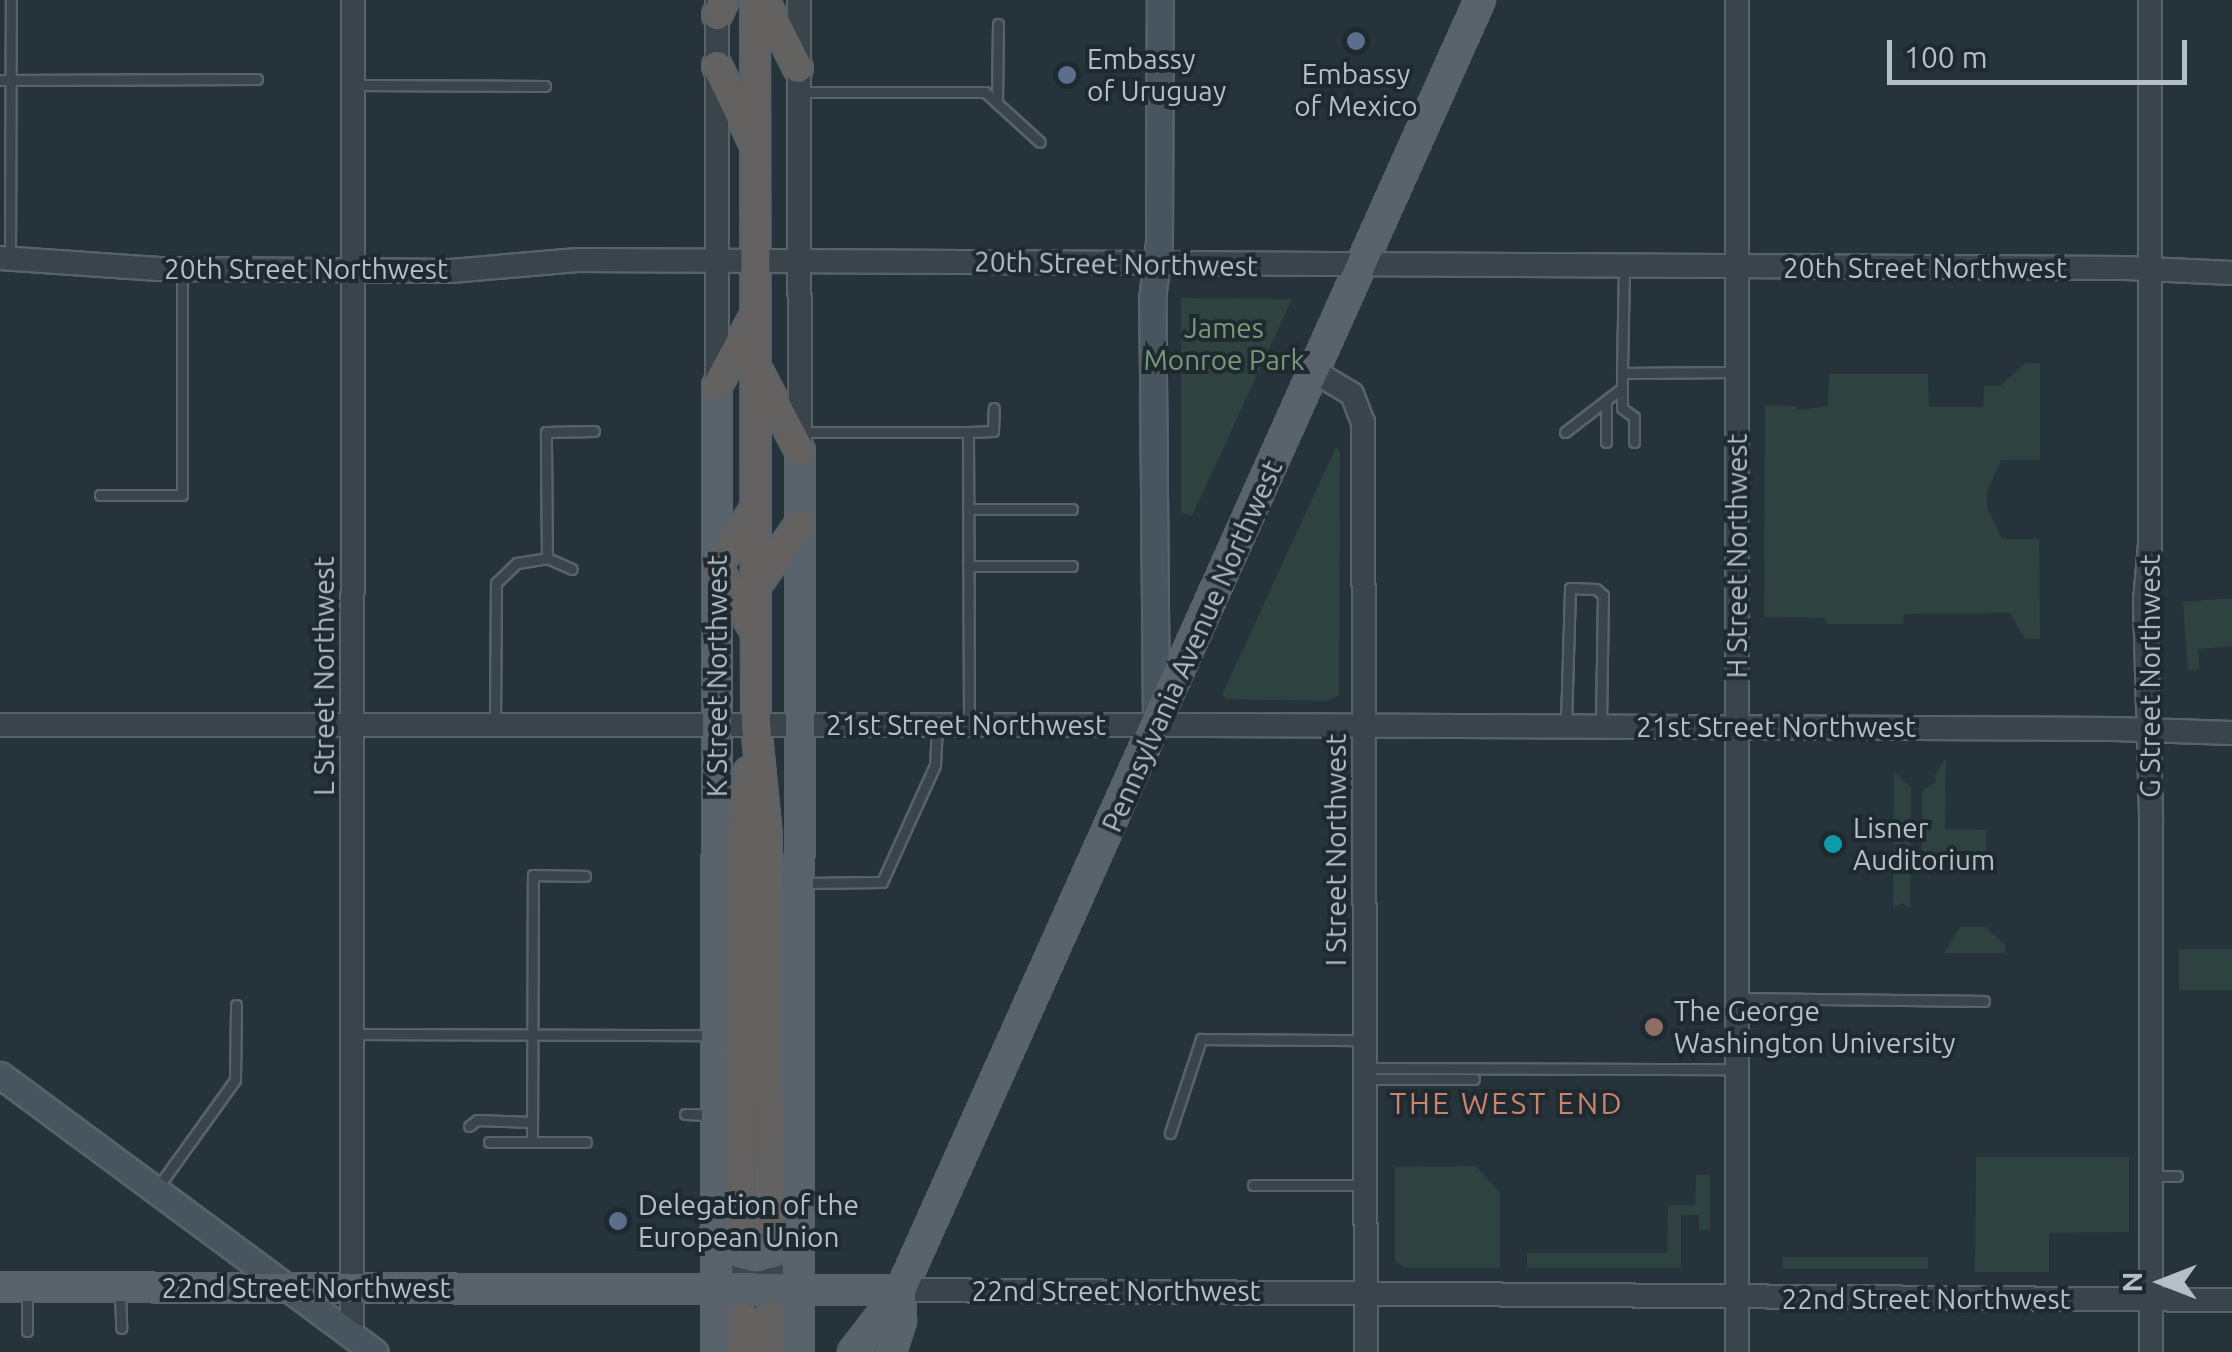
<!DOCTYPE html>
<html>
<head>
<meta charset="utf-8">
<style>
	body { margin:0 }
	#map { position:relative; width:2232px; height:1352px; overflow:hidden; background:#26333b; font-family:Ubuntu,sans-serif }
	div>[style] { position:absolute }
	.green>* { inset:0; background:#2e433f; transform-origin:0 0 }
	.trunk-tunnel>* { height:28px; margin-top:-14px; transform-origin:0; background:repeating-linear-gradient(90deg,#3b4850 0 28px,transparent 0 42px) }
	.roads { filter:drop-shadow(2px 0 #586269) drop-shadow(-2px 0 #586269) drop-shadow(0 2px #586269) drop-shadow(0 -2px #586269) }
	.service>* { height:9px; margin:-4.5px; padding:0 4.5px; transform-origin:4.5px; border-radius:4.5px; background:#39444b }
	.tertiary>* { height:22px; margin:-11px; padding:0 11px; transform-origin:11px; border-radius:11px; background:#39444b }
	.secondary>* { height:25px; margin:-12.5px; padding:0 12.5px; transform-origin:12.5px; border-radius:12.5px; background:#48545e }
	.primary>* { height:28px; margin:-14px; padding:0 14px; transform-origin:14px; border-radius:14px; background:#58636b }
	.trunk>* { height:28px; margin:-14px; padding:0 14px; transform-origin:14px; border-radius:14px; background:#646261 }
	.dots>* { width:28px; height:28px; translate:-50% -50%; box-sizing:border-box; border:5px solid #1f2930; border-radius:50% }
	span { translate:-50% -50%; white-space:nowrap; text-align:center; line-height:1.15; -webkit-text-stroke:8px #1f2930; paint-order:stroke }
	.poi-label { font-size:28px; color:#b5bfc6 }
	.left { translate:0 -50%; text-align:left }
	.street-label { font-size:28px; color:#b5bfc6 }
	.park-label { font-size:28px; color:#769a78 }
	.neighbourhood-label { font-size:30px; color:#ca846d; letter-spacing:2.5px }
	.north { position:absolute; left:2112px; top:1232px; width:100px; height:100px; -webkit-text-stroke:8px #1f2930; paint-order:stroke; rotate:270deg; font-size:28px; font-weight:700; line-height:40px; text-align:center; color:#b5bfc6 }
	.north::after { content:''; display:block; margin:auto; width:35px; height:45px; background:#b5bfc6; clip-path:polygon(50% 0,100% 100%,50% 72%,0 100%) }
	.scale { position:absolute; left:1887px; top:40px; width:300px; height:45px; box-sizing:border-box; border:5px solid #b5bfc6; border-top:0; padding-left:12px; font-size:30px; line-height:35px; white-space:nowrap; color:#b5bfc6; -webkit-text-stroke:8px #1f2930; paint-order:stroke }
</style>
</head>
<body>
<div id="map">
	<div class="green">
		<i style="clip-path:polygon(1181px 298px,1292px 299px,1192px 516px,1181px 513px)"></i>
		<i style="clip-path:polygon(2025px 363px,2040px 363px,2040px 460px,2001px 460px,1987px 491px,1987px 507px,2002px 539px,2039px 539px,2040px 639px,2025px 639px,2010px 613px,1904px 614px,1903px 624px,1826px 624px,1826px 618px,1764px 617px,1765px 405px,1796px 406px,1797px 410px,1828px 406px,1829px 374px,1928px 374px,1929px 407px,1983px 407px,1984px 386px,2000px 386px)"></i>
		<i style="clip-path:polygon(1336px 447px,1340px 450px,1339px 695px,1328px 701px,1227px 699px,1222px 695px)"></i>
		<i style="clip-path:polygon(2232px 598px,2232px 646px,2198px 649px,2199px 669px,2188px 670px,2183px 602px)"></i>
		<i style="clip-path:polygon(1946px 758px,1945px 829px,1986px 830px,1986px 853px,1922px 853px,1922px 791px,1936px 781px,1935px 775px)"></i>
		<i style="clip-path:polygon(1894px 772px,1911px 788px,1910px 908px,1902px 903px,1893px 908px)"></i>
		<i style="clip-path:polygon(1960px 927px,1985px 927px,2005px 945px,2005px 953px,1944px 953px)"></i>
		<i style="left:2179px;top:949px;width:53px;height:41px"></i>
		<i style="clip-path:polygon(1976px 1157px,2129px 1157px,2129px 1232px,2049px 1233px,2049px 1272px,1975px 1272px)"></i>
		<i style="clip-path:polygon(1476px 1166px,1500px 1193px,1500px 1268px,1405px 1268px,1395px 1261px,1395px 1167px)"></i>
		<i style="clip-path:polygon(1696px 1175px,1710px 1175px,1710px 1230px,1699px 1230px,1699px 1215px,1681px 1215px,1681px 1268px,1527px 1268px,1527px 1253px,1667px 1253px,1668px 1205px,1695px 1205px)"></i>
		<i style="left:1783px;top:1257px;width:145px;height:12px"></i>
	</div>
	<div class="trunk-tunnel">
		<i style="left:740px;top:1219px;width:94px;rotate:89.4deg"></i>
		<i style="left:769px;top:1220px;width:90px;rotate:89.4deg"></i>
	</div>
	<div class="roads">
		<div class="service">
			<i style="left:0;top:80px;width:257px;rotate:-0.2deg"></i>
			<i style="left:355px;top:85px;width:190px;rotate:0.3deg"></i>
			<i style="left:801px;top:92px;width:184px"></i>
			<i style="left:985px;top:92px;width:74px;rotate:42.3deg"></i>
			<i style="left:997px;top:103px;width:79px;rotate:-89.3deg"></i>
			<i style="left:10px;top:257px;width:257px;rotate:-89.8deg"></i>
			<i style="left:1624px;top:267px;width:106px;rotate:91.1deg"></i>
			<i style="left:1622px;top:373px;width:112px;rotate:-0.5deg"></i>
			<i style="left:1622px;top:373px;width:35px;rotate:90deg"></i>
			<i style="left:1622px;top:408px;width:15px;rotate:37deg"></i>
			<i style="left:1634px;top:417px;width:25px;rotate:90deg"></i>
			<i style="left:803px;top:432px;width:165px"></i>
			<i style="left:968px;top:432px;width:290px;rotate:89.8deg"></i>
			<i style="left:968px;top:432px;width:25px;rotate:-2deg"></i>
			<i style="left:993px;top:431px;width:23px;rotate:-88deg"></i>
			<i style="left:1565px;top:432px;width:72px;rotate:-37.7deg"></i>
			<i style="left:1606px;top:442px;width:41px;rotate:-90deg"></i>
			<i style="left:100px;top:495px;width:82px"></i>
			<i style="left:182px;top:495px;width:223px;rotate:-90deg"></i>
			<i style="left:968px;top:509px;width:104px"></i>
			<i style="left:547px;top:558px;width:126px;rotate:-90.5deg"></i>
			<i style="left:546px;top:432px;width:48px;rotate:-1.2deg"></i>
			<i style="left:968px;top:566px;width:104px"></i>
			<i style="left:495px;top:723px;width:140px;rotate:-89.6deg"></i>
			<i style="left:496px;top:583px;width:29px;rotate:-44deg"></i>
			<i style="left:517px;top:563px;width:30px;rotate:-9deg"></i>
			<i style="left:547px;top:558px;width:27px;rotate:24deg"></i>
			<i style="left:1566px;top:724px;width:136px;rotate:-88.3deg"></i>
			<i style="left:1570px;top:588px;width:26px;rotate:2deg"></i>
			<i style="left:1596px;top:589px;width:9px;rotate:41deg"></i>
			<i style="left:1603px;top:595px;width:128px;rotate:90.9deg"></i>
			<i style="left:805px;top:883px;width:77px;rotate:-0.7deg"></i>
			<i style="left:882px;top:882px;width:128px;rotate:-65.6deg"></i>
			<i style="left:935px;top:765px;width:39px;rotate:-87deg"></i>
			<i style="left:1737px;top:998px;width:247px;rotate:0.7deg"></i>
			<i style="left:354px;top:1034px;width:359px;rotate:0.2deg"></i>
			<i style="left:1366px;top:1068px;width:369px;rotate:0.2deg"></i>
			<i style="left:1368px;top:1079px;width:106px"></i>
			<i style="left:685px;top:1114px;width:28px;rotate:2deg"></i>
			<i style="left:469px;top:1126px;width:10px;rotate:-37deg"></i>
			<i style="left:477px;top:1120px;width:55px;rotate:2.1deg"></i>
			<i style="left:1170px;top:1133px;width:99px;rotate:-71.7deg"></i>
			<i style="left:1201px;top:1039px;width:162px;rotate:0.4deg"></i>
			<i style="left:489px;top:1142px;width:97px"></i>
			<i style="left:532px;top:1142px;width:267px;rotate:-89.8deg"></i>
			<i style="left:533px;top:875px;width:52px;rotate:1.1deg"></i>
			<i style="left:2155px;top:1176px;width:22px"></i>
			<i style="left:1253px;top:1185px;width:110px"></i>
			<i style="left:158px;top:1187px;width:132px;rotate:-54.3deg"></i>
			<i style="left:235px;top:1080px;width:75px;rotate:-89.2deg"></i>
			<i style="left:27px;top:1289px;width:42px;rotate:90deg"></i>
			<i style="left:120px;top:1291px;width:37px;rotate:88deg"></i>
		</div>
		<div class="tertiary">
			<i style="left:717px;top:0;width:386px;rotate:90deg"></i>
			<i style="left:799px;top:0;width:451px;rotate:89.9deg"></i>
			<i style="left:1737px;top:0;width:1352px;rotate:90deg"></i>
			<i style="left:2150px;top:0;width:544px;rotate:90deg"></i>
			<i style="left:2150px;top:544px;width:57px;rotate:95deg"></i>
			<i style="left:2145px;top:601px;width:220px;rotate:88.4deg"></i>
			<i style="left:2151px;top:821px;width:531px;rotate:90deg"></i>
			<i style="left:0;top:258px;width:159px;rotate:4deg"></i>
			<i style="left:159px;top:269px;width:171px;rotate:0.3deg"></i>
			<i style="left:330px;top:270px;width:121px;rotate:0.5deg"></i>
			<i style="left:451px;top:271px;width:127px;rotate:-5deg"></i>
			<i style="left:578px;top:260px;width:1548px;rotate:0.3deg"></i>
			<i style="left:2126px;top:268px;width:106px;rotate:2.7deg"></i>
			<i style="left:1315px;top:372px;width:43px;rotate:30.7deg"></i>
			<i style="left:1352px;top:394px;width:30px;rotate:69deg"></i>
			<i style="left:1363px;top:422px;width:930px;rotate:89.82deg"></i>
			<i style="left:0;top:725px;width:1206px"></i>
			<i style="left:1206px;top:725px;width:908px;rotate:0.25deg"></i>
			<i style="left:2114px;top:729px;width:118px;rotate:1.9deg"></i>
			<i style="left:901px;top:1290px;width:1331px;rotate:0.43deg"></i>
			<i style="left:352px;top:1335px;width:1335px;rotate:-89.96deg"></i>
		</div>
		<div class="secondary">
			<i style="left:1156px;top:720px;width:421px;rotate:-90.5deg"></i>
			<i style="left:1152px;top:299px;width:57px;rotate:-83deg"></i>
			<i style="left:1159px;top:242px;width:242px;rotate:-89.8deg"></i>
			<i style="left:0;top:1075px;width:466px;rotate:36.5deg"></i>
		</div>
		<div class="primary">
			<i style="left:715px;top:1232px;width:28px;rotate:39deg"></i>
			<i style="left:737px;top:1250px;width:20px;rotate:15deg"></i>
			<i style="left:756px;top:1255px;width:23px;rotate:-15deg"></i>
			<i style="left:778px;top:1249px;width:31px;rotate:-50deg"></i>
			<i style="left:0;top:1287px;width:901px;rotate:0.19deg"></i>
			<i style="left:716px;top:1352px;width:966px;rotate:-89.94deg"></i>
			<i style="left:799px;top:1352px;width:901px;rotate:-89.94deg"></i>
			<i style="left:853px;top:1352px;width:78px;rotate:-52.3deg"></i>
			<i style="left:901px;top:1290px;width:1414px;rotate:-65.83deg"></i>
			<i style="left:891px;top:1352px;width:33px;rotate:-72deg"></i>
			<i style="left:901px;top:1321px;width:31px;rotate:-90deg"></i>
		</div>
		<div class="trunk">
			<i style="left:755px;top:0;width:725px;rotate:89.92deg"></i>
			<i style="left:756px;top:725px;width:112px;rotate:84.3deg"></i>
			<i style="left:767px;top:836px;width:384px;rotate:89.7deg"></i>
			<i style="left:764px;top:0;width:76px;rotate:63.4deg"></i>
			<i style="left:717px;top:15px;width:17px;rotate:-65deg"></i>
			<i style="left:717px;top:66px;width:83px;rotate:64.4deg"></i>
			<i style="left:759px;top:373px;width:88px;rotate:62.3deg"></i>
			<i style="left:717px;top:386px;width:76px;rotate:-61.8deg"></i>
			<i style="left:755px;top:587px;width:77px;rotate:-54.5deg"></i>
			<i style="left:754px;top:629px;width:72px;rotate:-120.8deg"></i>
			<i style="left:717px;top:567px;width:69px;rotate:-56.8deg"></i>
			<i style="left:740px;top:1219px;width:383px;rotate:-89.9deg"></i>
			<i style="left:741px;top:836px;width:65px;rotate:-83deg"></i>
			<i style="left:770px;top:1316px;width:36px;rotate:90deg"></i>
			<i style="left:741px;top:1317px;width:35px;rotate:90deg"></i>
		</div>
	</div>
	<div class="dots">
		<i style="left:1356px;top:41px;background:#5c6f8a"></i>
		<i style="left:1067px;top:75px;background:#5c6f8a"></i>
		<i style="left:1833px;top:844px;background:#0f9aa8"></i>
		<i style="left:1654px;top:1027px;background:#8d6e63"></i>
		<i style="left:618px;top:1221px;background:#5c6f8a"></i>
	</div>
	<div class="poi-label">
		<span class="left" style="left:1087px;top:75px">Embassy<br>of Uruguay</span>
		<span style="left:1356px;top:90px">Embassy<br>of Mexico</span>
		<span class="left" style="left:1853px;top:844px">Lisner<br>Auditorium</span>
		<span class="left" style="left:1674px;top:1027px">The George<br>Washington University</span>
		<span class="left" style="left:638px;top:1221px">Delegation of the<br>European Union</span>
	</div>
	<div class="street-label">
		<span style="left:1116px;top:264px;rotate:1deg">20th Street Northwest</span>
		<span style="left:1925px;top:268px">20th Street Northwest</span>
		<span style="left:306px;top:269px">20th Street Northwest</span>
		<span style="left:1737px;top:556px;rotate:-90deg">H Street Northwest</span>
		<span style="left:1192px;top:646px;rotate:-66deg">Pennsylvania Avenue Northwest</span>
		<span style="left:324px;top:676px;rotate:-90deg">L Street Northwest</span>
		<span style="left:717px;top:676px;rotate:-90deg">K Street Northwest</span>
		<span style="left:2150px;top:676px;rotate:-90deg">G Street Northwest</span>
		<span style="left:966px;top:725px">21st Street Northwest</span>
		<span style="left:1776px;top:727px">21st Street Northwest</span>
		<span style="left:1336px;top:850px;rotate:-90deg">I Street Northwest</span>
		<span style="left:306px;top:1288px">22nd Street Northwest</span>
		<span style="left:1116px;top:1291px">22nd Street Northwest</span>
		<span style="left:1926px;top:1299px">22nd Street Northwest</span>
	</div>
	<div class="park-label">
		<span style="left:1224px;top:344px">James<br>Monroe Park</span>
	</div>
	<div class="neighbourhood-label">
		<span style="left:1507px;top:1103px">THE WEST END</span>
	</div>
	<div class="north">N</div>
	<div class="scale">100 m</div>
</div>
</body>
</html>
